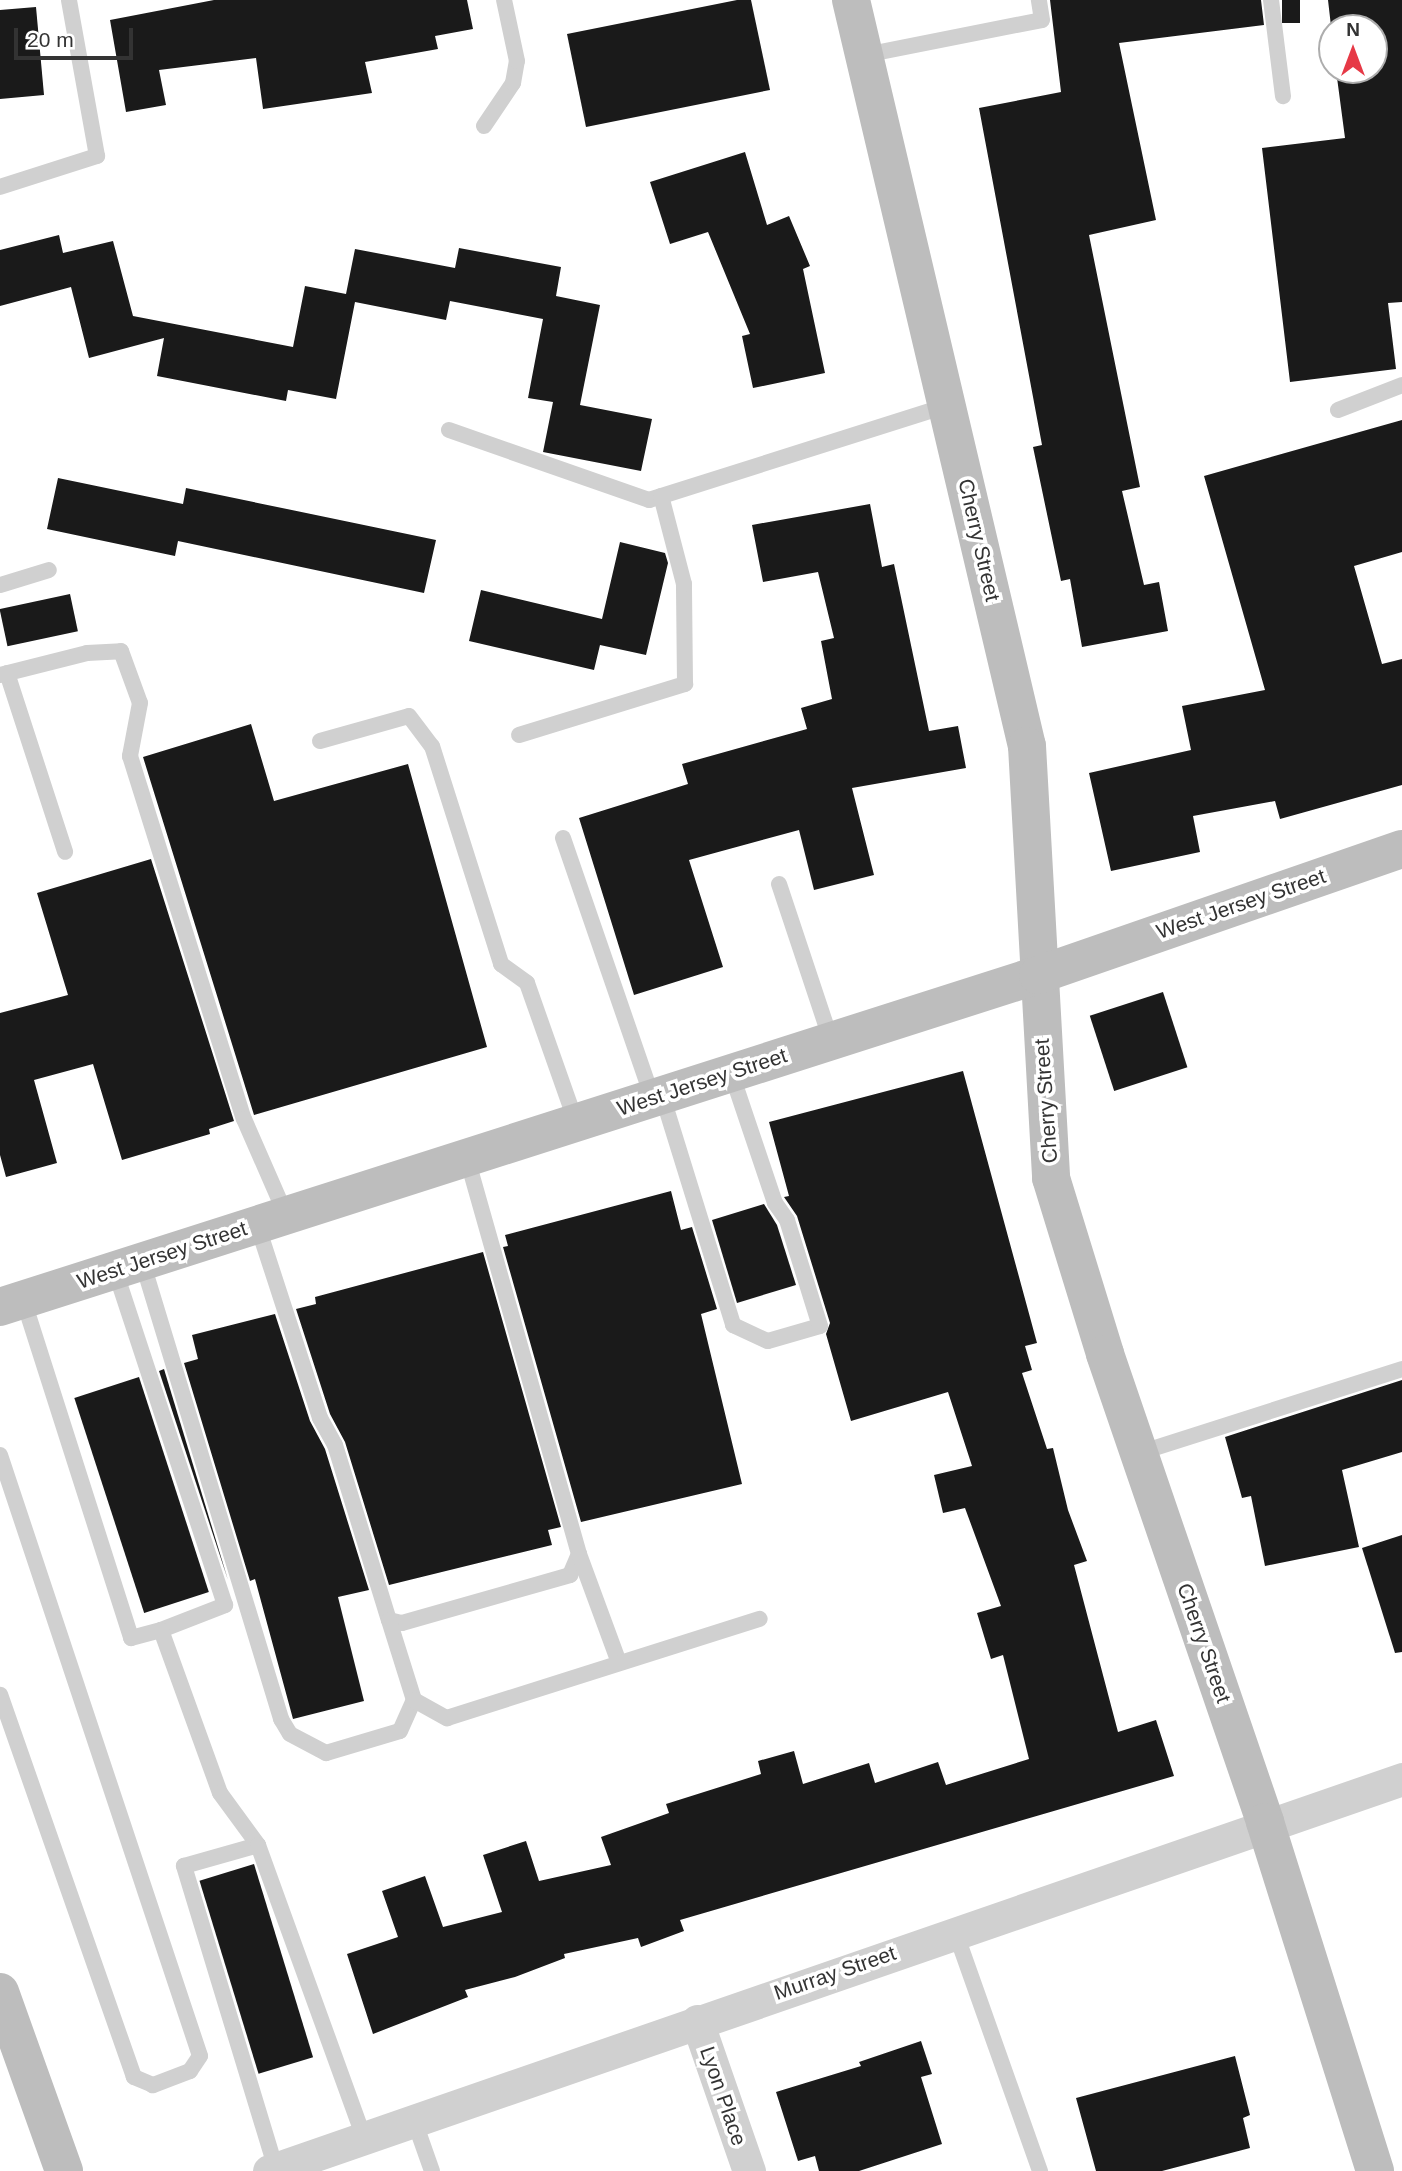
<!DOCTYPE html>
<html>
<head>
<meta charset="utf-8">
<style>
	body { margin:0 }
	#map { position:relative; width:1402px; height:2171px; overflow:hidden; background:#fff; font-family:Arial,sans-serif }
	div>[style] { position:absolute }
	.building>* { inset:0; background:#1a1a1a; transform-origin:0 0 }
	.lane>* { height:16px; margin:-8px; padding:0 8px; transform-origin:8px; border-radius:8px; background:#d0d0d0 }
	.street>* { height:33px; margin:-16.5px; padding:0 16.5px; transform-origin:16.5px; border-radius:16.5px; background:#d0d0d0 }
	.secondary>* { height:38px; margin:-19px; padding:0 19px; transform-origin:19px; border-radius:19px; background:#bdbdbd }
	span { translate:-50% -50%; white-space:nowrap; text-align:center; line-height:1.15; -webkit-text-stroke:7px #fff; paint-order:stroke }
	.street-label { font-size:21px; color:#333 }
	.north { position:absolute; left:1318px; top:14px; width:70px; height:70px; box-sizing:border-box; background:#fff; border:2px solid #adadad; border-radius:50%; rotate:0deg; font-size:19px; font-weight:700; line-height:28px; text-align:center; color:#333 }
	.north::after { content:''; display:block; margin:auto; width:24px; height:32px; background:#e63946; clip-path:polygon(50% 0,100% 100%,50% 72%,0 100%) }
	.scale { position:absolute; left:14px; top:28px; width:119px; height:32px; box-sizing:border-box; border:4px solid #333; border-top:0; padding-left:9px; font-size:21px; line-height:24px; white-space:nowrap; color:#333; -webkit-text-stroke:5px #fff; paint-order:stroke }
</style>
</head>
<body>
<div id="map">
	<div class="building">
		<i style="clip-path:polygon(214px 0,467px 0,473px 29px,435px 36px,438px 49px,365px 62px,372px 93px,263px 109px,256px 58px,159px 70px,166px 105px,126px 112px,110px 20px)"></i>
		<i style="clip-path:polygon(737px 0,751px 0,770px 90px,586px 127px,567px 34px)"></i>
		<i style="clip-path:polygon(1050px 0,1261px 0,1264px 25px,1119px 43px,1156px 220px,1089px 235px,1140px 487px,1122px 491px,1144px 585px,1159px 582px,1168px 631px,1082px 647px,1070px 579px,1061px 581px,1033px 447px,1042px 445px,979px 108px,1061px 92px)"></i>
		<i style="left:1282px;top:0;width:18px;height:23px"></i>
		<i style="clip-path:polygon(1328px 0,1402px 0,1402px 302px,1388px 303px,1396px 369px,1290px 382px,1262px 148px,1345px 138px,1336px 70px,1374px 70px,1374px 28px,1332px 28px,1332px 35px)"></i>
		<i style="clip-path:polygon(36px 7px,44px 95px,0 99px,0 10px)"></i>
		<i style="clip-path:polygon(745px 152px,767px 225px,789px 216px,810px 266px,803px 269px,825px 373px,753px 388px,742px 336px,750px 334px,708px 232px,670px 244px,650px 182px)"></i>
		<i style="clip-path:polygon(59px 235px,63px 253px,113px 241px,133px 316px,293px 347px,305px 286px,346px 294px,355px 249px,455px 268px,459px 248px,561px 267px,556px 296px,600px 305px,580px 405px,652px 419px,641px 471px,543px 452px,553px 402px,528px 398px,543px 319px,450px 301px,446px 320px,355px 302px,336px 399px,288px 390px,286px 401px,157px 376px,164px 338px,89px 358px,71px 287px,0 306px,0 250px)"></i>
		<i style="clip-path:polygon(1402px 420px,1402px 552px,1354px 566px,1382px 664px,1402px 659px,1402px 785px,1280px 819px,1275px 801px,1193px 816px,1200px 852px,1111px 871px,1089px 773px,1191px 750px,1182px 706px,1265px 690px,1204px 476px)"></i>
		<i style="clip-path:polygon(58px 478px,183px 504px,186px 488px,436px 540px,424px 593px,178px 541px,175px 556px,47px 529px)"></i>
		<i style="clip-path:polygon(870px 504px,882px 567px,894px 564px,929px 731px,958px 726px,966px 768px,852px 788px,874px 875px,814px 890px,799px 830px,689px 860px,723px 967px,634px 995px,579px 818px,688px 784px,682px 764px,807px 729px,801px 708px,832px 699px,821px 641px,834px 638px,818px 572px,763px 582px,752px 525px)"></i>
		<i style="clip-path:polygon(620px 542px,665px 553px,668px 563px,646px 655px,600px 645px,594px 670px,469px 641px,481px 590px,602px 619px)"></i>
		<i style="left:70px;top:594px;width:38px;height:72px;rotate:78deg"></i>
		<i style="clip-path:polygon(251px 724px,274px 801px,408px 764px,487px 1047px,254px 1115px,143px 757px)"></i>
		<i style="clip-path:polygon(151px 859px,234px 1121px,209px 1129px,210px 1134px,122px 1160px,93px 1064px,34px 1080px,57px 1163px,6px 1177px,0 1155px,0 1013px,68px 995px,37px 893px)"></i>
		<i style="left:1163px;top:992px;width:79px;height:77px;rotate:72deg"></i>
		<i style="clip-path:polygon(963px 1071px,1037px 1343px,1025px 1346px,1032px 1370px,1022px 1373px,1047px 1449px,1053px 1448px,1068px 1510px,1087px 1561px,1074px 1565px,1118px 1732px,1156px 1720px,1174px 1776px,680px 1920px,684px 1931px,641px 1947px,638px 1938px,564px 1954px,565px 1958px,515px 1977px,465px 1990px,468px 1997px,373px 2034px,347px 1954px,398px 1937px,382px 1891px,425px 1876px,443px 1927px,502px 1912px,483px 1855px,526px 1841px,539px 1881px,611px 1865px,601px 1837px,669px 1813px,666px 1804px,761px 1774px,758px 1761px,794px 1751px,803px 1784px,869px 1763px,875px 1783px,938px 1762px,946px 1785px,1029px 1759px,1003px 1655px,991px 1659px,977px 1613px,1001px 1606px,965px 1508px,943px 1513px,934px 1475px,972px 1466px,948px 1392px,851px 1421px,826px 1334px,830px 1323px,797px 1216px,784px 1197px,789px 1196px,769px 1122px)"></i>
		<i style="clip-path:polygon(671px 1191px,681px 1230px,692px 1227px,717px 1309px,701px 1314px,742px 1484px,581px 1522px,503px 1247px,508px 1246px,505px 1235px)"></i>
		<i style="clip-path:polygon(764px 1204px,777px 1225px,796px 1285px,737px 1303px,712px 1220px)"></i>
		<i style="clip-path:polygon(483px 1252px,561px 1527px,548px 1530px,552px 1545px,389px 1585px,345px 1442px,330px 1414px,296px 1309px,316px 1304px,315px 1297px)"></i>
		<i style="clip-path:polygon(275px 1314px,310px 1421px,325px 1449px,369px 1590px,338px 1597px,364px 1701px,293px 1719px,255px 1579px,250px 1581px,184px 1363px,198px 1359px,192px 1335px)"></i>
		<i style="clip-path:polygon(164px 1369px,228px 1580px,159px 1371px)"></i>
		<i style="left:139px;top:1377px;width:226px;height:68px;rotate:72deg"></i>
		<i style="clip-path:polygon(1402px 1380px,1402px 1452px,1342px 1470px,1359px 1547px,1265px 1566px,1251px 1496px,1242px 1498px,1225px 1437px)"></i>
		<i style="clip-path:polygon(1402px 1535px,1402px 1652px,1395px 1653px,1362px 1548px)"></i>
		<i style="left:254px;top:1864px;width:202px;height:57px;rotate:73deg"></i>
		<i style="clip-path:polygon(921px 2041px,932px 2074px,921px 2077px,942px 2144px,859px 2171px,819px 2171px,815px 2156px,798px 2161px,776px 2092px,861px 2066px,859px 2062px)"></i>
		<i style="clip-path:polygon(1235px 2056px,1250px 2115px,1243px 2118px,1250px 2148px,1162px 2171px,1096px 2171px,1076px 2098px)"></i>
	</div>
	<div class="lane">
		<i style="left:1271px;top:0;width:97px;rotate:82.9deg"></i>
		<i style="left:865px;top:55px;width:180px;rotate:-11.2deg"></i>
		<i style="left:1042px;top:20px;width:20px;rotate:-99deg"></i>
		<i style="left:484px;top:126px;width:52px;rotate:-56deg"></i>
		<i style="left:513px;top:83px;width:22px;rotate:-80deg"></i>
		<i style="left:517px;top:61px;width:62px;rotate:-102deg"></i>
		<i style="left:0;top:187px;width:102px;rotate:-17.7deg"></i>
		<i style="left:97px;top:156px;width:158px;rotate:-100.2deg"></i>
		<i style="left:1338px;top:410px;width:69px;rotate:-21.3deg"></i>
		<i style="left:449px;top:430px;width:212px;rotate:19.3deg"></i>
		<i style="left:649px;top:500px;width:314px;rotate:-17.6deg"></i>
		<i style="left:0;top:585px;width:51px;rotate:-17deg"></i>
		<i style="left:7px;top:673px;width:188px;rotate:72deg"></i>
		<i style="left:0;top:675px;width:90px;rotate:-14.2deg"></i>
		<i style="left:87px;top:653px;width:34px;rotate:-3deg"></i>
		<i style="left:121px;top:651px;width:55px;rotate:69.9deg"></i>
		<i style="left:140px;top:703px;width:54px;rotate:100.7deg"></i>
		<i style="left:130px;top:756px;width:380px;rotate:72.6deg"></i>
		<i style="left:244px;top:1119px;width:105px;rotate:66.4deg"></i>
		<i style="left:519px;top:735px;width:174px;rotate:-17.1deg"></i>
		<i style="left:685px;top:684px;width:100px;rotate:-90.6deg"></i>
		<i style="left:684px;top:584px;width:91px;rotate:-104.6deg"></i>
		<i style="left:320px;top:741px;width:92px;rotate:-15.7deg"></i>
		<i style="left:409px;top:716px;width:38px;rotate:53deg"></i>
		<i style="left:432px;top:746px;width:229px;rotate:72.4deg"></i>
		<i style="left:501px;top:964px;width:32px;rotate:36deg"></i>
		<i style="left:527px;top:983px;width:147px;rotate:70.6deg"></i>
		<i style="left:563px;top:838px;width:274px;rotate:71deg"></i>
		<i style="left:779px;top:884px;width:164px;rotate:71.6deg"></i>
		<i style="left:662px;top:1095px;width:241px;rotate:72.8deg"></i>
		<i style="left:733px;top:1325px;width:38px;rotate:25deg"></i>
		<i style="left:768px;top:1341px;width:54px;rotate:-16.1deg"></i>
		<i style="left:820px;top:1326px;width:111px;rotate:-107.3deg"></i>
		<i style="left:787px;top:1220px;width:21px;rotate:-125deg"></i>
		<i style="left:775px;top:1203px;width:138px;rotate:-108.6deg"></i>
		<i style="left:257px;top:1224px;width:204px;rotate:72deg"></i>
		<i style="left:320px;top:1418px;width:31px;rotate:61deg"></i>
		<i style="left:335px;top:1445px;width:183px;rotate:72.9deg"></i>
		<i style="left:389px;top:1620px;width:13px;rotate:13deg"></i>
		<i style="left:402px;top:1623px;width:175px;rotate:-15.9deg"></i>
		<i style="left:570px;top:1575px;width:23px;rotate:-67deg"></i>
		<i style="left:579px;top:1554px;width:412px;rotate:-105.8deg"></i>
		<i style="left:142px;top:1261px;width:479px;rotate:73.1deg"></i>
		<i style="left:281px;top:1719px;width:17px;rotate:59deg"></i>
		<i style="left:290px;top:1734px;width:41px;rotate:27.8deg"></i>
		<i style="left:326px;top:1753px;width:77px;rotate:-16.6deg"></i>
		<i style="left:400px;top:1731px;width:34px;rotate:-66deg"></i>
		<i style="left:414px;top:1700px;width:84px;rotate:-107.4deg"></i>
		<i style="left:23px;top:1299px;width:356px;rotate:72.3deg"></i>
		<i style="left:131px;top:1638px;width:31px;rotate:-15deg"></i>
		<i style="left:161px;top:1630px;width:69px;rotate:-21.3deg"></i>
		<i style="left:225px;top:1605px;width:353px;rotate:-108.2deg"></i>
		<i style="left:1139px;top:1453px;width:276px;rotate:-17.7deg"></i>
		<i style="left:0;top:1455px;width:633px;rotate:71.59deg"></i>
		<i style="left:200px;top:2056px;width:18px;rotate:124deg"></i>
		<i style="left:190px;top:2071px;width:40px;rotate:159deg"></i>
		<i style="left:153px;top:2085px;width:21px;rotate:-157deg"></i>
		<i style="left:134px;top:2077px;width:405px;rotate:-109.3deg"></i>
		<i style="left:579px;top:1554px;width:116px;rotate:69.8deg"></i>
		<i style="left:161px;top:1630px;width:173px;rotate:70.1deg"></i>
		<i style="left:220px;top:1793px;width:64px;rotate:53.8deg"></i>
		<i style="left:414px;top:1700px;width:38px;rotate:29deg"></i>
		<i style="left:447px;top:1718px;width:328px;rotate:-17.6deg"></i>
		<i style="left:955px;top:1931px;width:255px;rotate:70.5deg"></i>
		<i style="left:414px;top:2120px;width:54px;rotate:70.6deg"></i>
		<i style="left:276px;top:2169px;width:317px;rotate:-106.9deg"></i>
		<i style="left:184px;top:1866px;width:77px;rotate:-15.8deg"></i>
		<i style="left:258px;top:1845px;width:312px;rotate:70.1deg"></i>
	</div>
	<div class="street">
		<i style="left:697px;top:2021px;width:159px;rotate:70.9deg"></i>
		<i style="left:269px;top:2171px;width:1199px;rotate:-19.08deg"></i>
	</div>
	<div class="secondary">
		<i style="left:851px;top:0;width:766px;rotate:76.73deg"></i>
		<i style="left:1027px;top:746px;width:433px;rotate:86.8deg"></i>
		<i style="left:1051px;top:1178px;width:184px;rotate:72.9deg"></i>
		<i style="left:1105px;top:1354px;width:495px;rotate:71.1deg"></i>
		<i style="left:1265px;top:1822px;width:366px;rotate:72.5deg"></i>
		<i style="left:0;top:1307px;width:1090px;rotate:-17.74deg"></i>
		<i style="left:1038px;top:975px;width:385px;rotate:-19.1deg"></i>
		<i style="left:0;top:1992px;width:190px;rotate:70.3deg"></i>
	</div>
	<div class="street-label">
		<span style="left:979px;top:540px;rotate:77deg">Cherry Street</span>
		<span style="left:1241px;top:904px;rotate:-19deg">West Jersey Street</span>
		<span style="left:702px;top:1082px;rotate:-18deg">West Jersey Street</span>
		<span style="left:1046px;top:1101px;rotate:-94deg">Cherry Street</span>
		<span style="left:162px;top:1255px;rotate:-18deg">West Jersey Street</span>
		<span style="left:1204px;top:1643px;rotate:71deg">Cherry Street</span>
		<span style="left:835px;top:1973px;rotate:-19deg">Murray Street</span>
		<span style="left:723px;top:2096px;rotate:71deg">Lyon Place</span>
	</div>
	<div class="north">N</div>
	<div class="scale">20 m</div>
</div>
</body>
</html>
